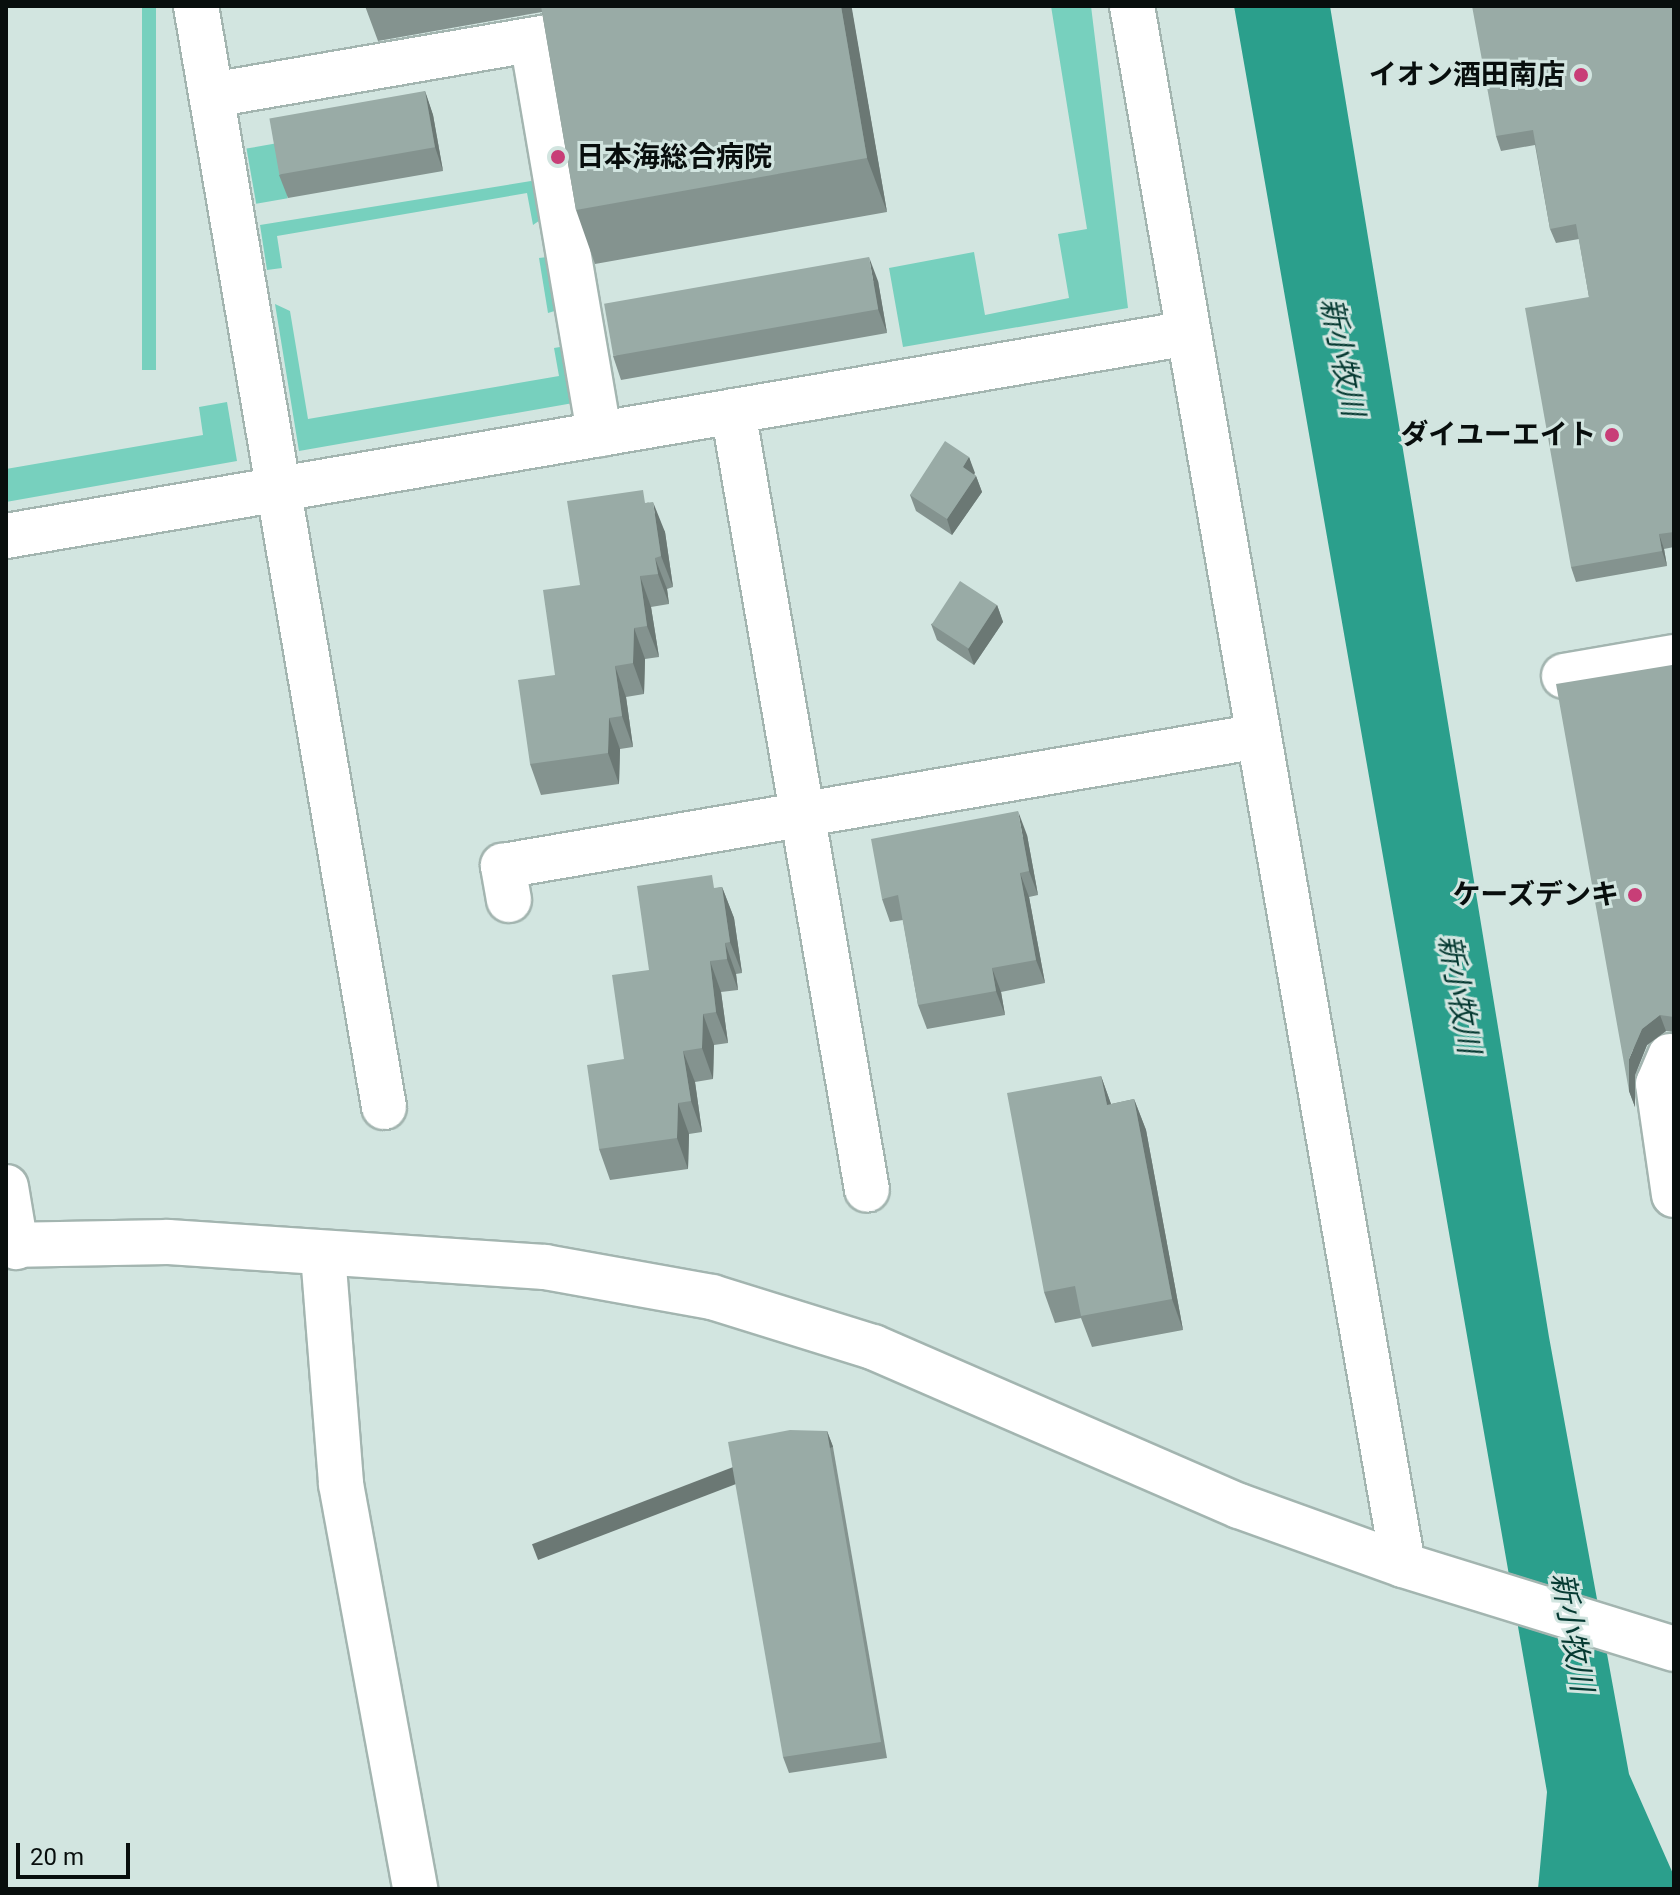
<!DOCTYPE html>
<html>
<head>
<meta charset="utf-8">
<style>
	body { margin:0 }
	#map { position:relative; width:1680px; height:1895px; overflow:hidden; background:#d2e5e0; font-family:Roboto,"Noto Sans JP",sans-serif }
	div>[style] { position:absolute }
	.green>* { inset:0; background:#77d0be; transform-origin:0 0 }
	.water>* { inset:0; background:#2b9f8c }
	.roads { filter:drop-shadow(2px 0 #a3b5b0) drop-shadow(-2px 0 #a3b5b0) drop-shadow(0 2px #a3b5b0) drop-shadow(0 -2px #a3b5b0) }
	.minor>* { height:44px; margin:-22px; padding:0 22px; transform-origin:22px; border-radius:22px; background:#fff }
	.wall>* { inset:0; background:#84938f }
	.shaded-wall>* { inset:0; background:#6b7874; transform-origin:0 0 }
	.building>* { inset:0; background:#99aba6; transform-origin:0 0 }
	.dots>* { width:22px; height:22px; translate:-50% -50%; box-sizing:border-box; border:4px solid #d2e5e0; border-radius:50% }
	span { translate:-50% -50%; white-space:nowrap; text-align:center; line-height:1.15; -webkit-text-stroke:6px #d2e5e0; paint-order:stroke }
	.poi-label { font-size:28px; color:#080e0d; font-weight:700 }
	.right { translate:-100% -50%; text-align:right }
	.left { translate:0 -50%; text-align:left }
	.water-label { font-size:30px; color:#063a32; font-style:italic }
	.frame { position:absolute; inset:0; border:8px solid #080e0d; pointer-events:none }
	.scale { position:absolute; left:16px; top:1843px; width:114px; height:36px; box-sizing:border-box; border:4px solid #080e0d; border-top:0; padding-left:10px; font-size:24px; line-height:28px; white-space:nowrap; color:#080e0d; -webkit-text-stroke:6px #d2e5e0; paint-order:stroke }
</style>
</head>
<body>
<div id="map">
	<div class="green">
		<i style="left:142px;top:6px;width:14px;height:364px"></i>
		<i style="clip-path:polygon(1051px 6px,1091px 6px,1128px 308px,903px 347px,889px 268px,974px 252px,985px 315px,1069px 298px,1058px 234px,1087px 229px)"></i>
		<i style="left:278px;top:143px;width:56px;height:32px;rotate:80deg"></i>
		<i style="clip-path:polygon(531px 181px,536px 182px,543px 218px,533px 225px,527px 193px,277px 236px,282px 268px,267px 270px,260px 225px)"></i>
		<i style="clip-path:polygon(547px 257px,558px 310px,548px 313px,539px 258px)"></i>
		<i style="clip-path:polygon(275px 304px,290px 311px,308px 419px,559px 376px,554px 348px,560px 347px,567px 348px,579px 402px,299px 451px)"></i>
		<i style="clip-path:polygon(227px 402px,237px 461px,6px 502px,6px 469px,203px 435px,199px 407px)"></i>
	</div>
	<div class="water">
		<i style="clip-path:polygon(1234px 6px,1330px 6px,1549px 1337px,1629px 1774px,1674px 1876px,1674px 1889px,1538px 1889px,1547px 1792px)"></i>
	</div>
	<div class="roads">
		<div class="minor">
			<i style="left:196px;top:6px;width:1117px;rotate:80.31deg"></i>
			<i style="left:1132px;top:6px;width:1582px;rotate:80.14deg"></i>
			<i style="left:532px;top:40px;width:400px;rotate:80.3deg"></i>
			<i style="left:212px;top:95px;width:522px;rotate:-9.82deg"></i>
			<i style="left:733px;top:411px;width:790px;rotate:80.24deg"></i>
			<i style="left:6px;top:536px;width:1200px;rotate:-9.74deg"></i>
			<i style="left:1564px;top:676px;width:112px;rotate:-9.8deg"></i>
			<i style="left:509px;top:900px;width:35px;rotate:-100deg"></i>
			<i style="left:503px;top:866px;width:767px;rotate:-9.76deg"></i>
			<i style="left:1670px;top:1056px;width:30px;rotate:113deg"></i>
			<i style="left:1658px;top:1084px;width:112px;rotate:81.8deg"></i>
			<i style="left:6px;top:1187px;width:61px;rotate:80.5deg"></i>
			<i style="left:6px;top:1245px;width:162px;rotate:-1.1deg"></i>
			<i style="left:168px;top:1242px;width:378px;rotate:3.8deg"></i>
			<i style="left:545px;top:1267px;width:170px;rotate:10.2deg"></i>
			<i style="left:712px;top:1297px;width:169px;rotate:17.3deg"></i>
			<i style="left:873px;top:1347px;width:399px;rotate:23.5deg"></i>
			<i style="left:1239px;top:1506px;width:174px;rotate:19.8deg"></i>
			<i style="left:1403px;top:1565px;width:284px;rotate:17.2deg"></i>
			<i style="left:323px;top:1254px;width:231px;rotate:85.5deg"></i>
			<i style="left:341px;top:1484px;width:412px;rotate:79.6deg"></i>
		</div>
	</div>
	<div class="wall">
		<i style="clip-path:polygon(365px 6px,851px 6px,887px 212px,595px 264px,576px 210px,542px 12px,378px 41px)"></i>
		<i style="clip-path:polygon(1674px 6px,1674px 547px,1664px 549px,1667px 566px,1576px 582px,1571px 567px,1589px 297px,1579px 239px,1556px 243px,1550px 229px,1535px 145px,1501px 151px,1496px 136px)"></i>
		<i style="clip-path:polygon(425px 91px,433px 115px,443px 171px,288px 198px,279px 175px)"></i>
		<i style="clip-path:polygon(878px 281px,887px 333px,621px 380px,613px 356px)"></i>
		<i style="clip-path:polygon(969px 457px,974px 474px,976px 476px,982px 492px,952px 535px,916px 511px,910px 495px)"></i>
		<i style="clip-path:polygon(648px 502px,665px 532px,673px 587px,667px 589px,669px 604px,651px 607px,659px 657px,645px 659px,644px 694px,626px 697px,633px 747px,620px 749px,619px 784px,541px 795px,530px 764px,555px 675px)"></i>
		<i style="clip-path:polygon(997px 605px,1003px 622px,974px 665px,937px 640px,931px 624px)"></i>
		<i style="clip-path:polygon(1674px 664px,1674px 1032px,1666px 1031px,1647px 1045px,1635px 1075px,1635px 1107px,1629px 1091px,1672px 665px)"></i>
		<i style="clip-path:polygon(1027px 835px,1038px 895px,1029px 897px,1045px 983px,1001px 992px,1005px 1015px,927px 1029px,918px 1005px,903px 920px,890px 922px,882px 899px)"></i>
		<i style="clip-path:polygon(722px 887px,734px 918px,742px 973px,736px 974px,738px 990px,721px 992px,728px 1043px,714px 1045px,713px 1079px,695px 1082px,702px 1132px,689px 1134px,688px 1169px,610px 1180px,599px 1149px,649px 970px,717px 888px)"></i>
		<i style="clip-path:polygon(1101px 1076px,1111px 1104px,1134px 1099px,1146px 1130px,1183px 1330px,1092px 1347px,1081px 1318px,1055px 1323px,1044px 1292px)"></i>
		<i style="clip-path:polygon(827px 1431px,833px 1447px,887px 1758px,789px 1773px,783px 1757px)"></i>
	</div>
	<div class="shaded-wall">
		<i style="clip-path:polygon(841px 6px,851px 6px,852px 9px,887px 212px,867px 158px)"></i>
		<i style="clip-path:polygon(425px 91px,433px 115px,443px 171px,435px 147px)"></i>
		<i style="clip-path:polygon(869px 257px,878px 281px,887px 333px,878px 309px)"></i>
		<i style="clip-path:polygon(969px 457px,975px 473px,969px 483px,963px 467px)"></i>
		<i style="clip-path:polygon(976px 476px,982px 492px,952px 535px,947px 519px)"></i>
		<i style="clip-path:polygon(653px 502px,665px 532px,673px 587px,661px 556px)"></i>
		<i style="clip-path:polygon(1659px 534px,1664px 549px,1667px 566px,1662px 551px)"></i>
		<i style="clip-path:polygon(655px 558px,667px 589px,669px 604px,658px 574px)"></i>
		<i style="clip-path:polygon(640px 576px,651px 607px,659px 657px,647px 626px)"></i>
		<i style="clip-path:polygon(997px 605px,1003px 622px,974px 665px,968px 649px)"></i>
		<i style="clip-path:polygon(634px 628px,645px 659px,644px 694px,633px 663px)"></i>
		<i style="clip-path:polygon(615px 666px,626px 697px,633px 747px,622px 716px)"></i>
		<i style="clip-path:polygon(609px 718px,620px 749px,619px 784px,608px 753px)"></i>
		<i style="clip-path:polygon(1018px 811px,1027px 835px,1038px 895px,1029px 871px)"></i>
		<i style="clip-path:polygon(1020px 873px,1029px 897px,1045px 983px,1036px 960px)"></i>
		<i style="clip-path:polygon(722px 887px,734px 918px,742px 973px,730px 942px)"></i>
		<i style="clip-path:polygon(725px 943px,736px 974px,738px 990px,727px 959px)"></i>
		<i style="clip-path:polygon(710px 961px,721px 992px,728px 1043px,716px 1012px)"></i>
		<i style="clip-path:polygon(992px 968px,1001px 992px,1005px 1015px,996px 991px)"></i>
		<i style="clip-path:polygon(703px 1014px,714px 1045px,713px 1079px,702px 1048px)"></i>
		<i style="clip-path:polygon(1660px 1015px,1666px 1031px,1647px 1045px,1635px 1075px,1635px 1107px,1629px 1091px,1629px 1059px,1642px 1029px)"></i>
		<i style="clip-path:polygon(683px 1051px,695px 1082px,702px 1132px,691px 1101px)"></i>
		<i style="clip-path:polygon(1101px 1076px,1112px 1107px,1107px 1105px)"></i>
		<i style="clip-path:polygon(1134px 1099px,1146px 1130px,1183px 1330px,1172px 1299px)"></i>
		<i style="clip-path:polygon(678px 1103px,689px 1134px,688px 1169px,677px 1138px)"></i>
		<i style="left:827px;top:1431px;width:17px;height:316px;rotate:69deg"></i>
	</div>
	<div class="building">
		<i style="clip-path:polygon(541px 6px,841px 6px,867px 158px,576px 210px)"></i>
		<i style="clip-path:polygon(1472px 6px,1674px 6px,1674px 532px,1659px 534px,1662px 551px,1571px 567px,1525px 308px,1589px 297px,1576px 224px,1550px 229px,1533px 130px,1496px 136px)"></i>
		<i style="left:425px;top:91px;width:57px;height:158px;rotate:80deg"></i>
		<i style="left:869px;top:257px;width:53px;height:269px;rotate:80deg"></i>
		<i style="clip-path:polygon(945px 441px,969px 457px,963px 467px,976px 476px,947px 519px,910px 495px)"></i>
		<i style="clip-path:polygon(643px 490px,645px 503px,653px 502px,661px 556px,655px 558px,658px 574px,640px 576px,647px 626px,634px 628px,633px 663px,615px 666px,622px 716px,609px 718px,608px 753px,530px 764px,518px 680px,555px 675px,543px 590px,580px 585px,567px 501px)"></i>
		<i style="left:960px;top:581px;width:44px;height:52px;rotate:33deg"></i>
		<i style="clip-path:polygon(1674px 664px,1674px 1017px,1660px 1015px,1642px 1029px,1629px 1059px,1629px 1091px,1556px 684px,1672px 665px)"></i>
		<i style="clip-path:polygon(1018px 811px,1029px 871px,1020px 873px,1036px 960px,992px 968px,996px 991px,918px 1005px,898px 895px,882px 899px,871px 839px)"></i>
		<i style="clip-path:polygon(712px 875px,714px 888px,722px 887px,730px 942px,725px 943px,727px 959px,710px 961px,716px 1012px,703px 1014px,702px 1048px,683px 1051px,691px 1101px,678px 1103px,677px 1138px,599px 1149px,587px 1065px,624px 1059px,612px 975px,649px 970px,637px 886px)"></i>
		<i style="clip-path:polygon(1101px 1076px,1107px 1105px,1134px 1099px,1172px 1299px,1081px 1316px,1075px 1286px,1044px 1292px,1007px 1093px)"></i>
		<i style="clip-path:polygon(790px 1430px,827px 1431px,881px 1742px,783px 1757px,728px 1442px)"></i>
	</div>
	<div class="dots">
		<i style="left:1581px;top:75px;background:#c83e77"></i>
		<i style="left:558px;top:157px;background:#c83e77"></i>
		<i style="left:1612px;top:435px;background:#c83e77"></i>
		<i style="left:1635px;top:895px;background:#c83e77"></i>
	</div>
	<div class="poi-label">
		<span class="right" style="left:1565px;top:75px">イオン酒田南店</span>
		<span class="left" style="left:576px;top:157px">日本海総合病院</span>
		<span class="right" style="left:1596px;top:435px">ダイユーエイト</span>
		<span class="right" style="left:1619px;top:895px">ケーズデンキ</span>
	</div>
	<div class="water-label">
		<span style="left:1342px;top:357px;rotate:79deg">新小牧川</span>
		<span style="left:1459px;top:994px;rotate:80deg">新小牧川</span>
		<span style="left:1572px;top:1632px;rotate:80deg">新小牧川</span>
	</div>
	<div class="frame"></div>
	<div class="scale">20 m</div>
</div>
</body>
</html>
